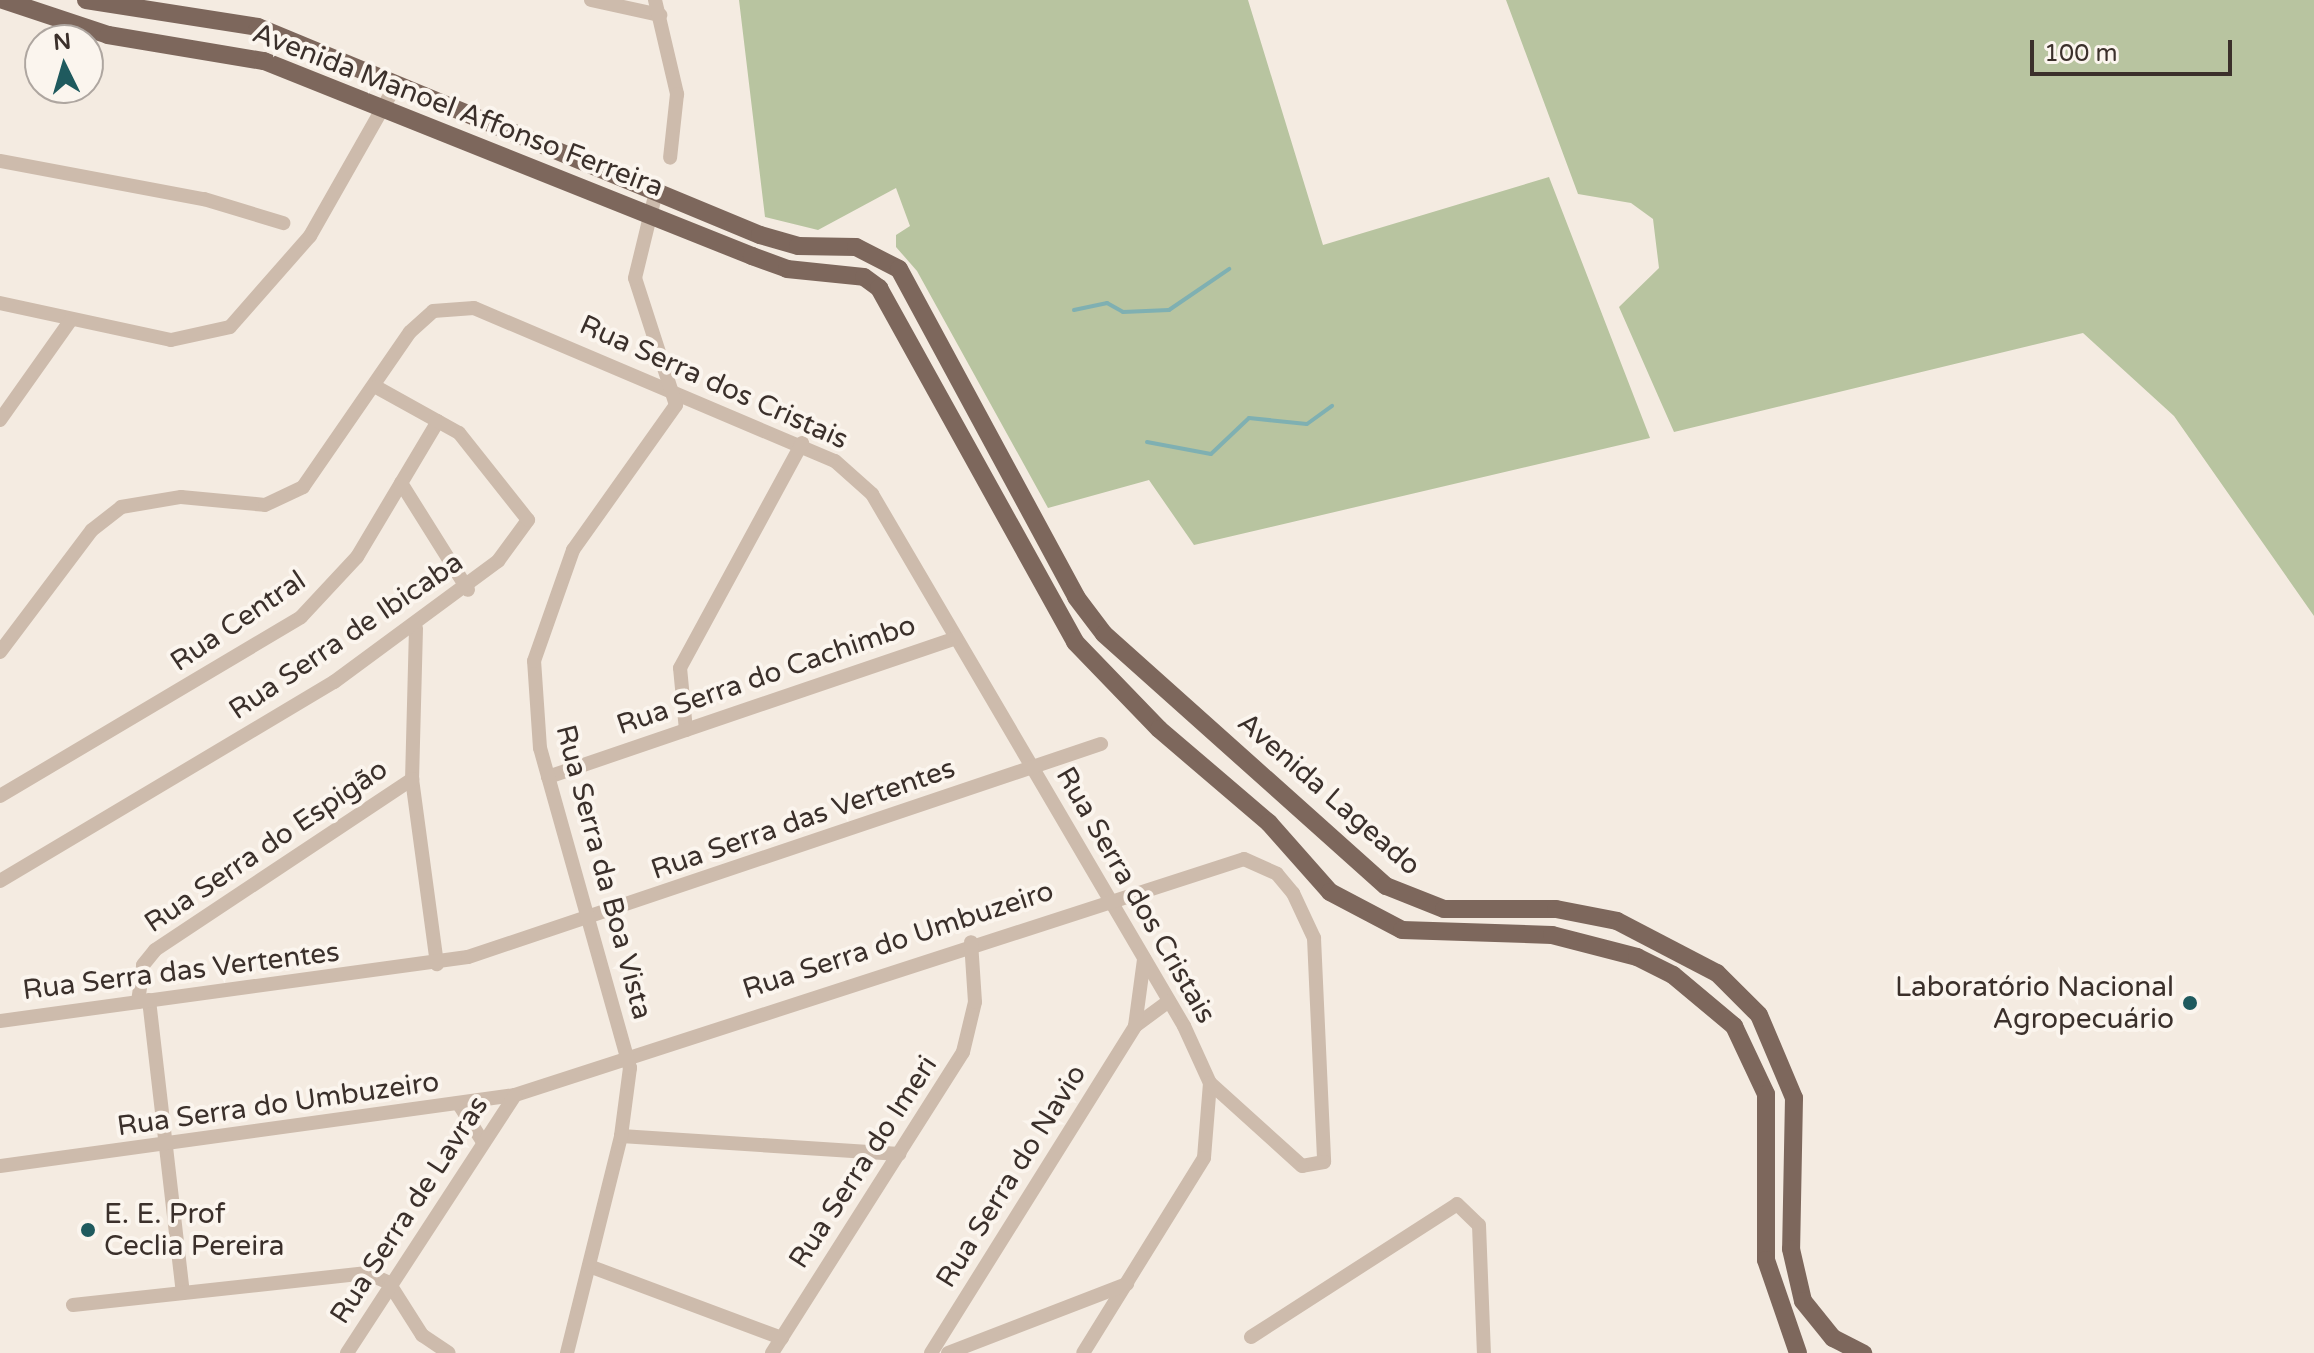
<!DOCTYPE html>
<html>
<head>
<meta charset="utf-8">
<style>
	body { margin:0 }
	#map { position:relative; width:2314px; height:1353px; overflow:hidden; background:#f4ebe1; font-family:"Varela Round",sans-serif }
	div>[style] { position:absolute }
	.green>* { inset:0; background:#b8c4a0 }
	.stream>* { height:4px; margin:-2px; padding:0 2px; transform-origin:2px; border-radius:2px; background:#7fb0b2 }
	.minor>* { height:14px; margin:-7px; padding:0 7px; transform-origin:7px; border-radius:7px; background:#cdbbac }
	.major>* { height:18px; margin:-9px; padding:0 9px; transform-origin:9px; border-radius:9px; background:#7d675c }
	.dots>* { width:22px; height:22px; translate:-50% -50%; box-sizing:border-box; border:4px solid #fbf5ee; border-radius:50% }
	span { translate:-50% -50%; white-space:nowrap; text-align:center; line-height:1.15; -webkit-text-stroke:8px #fbf5ee; paint-order:stroke }
	.street-label { font-size:28px; color:#3b302b }
	.poi-label { font-size:28px; color:#3b302b }
	.right { translate:-100% -50%; text-align:right }
	.left { translate:0 -50%; text-align:left }
	.north { position:absolute; left:24px; top:24px; width:80px; height:80px; box-sizing:border-box; background:#fbf5ee; border:2px solid #aea6a0; border-radius:50%; rotate:355deg; font-size:22px; font-weight:700; line-height:32px; text-align:center; color:#3b302b }
	.north::after { content:''; display:block; margin:auto; width:28px; height:36px; background:#1f5a5e; clip-path:polygon(50% 0,100% 100%,50% 72%,0 100%) }
	.scale { position:absolute; left:2030px; top:40px; width:202px; height:36px; box-sizing:border-box; border:4px solid #3b302b; border-top:0; padding-left:10px; font-size:24px; line-height:28px; white-space:nowrap; color:#3b302b; -webkit-text-stroke:6px #fbf5ee; paint-order:stroke }
</style>
</head>
<body>
<div id="map">
	<div class="green">
		<i style="clip-path:polygon(739px 0,1248px 0,1323px 245px,1549px 177px,1650px 438px,1194px 545px,1149px 480px,1048px 508px,917px 271px,896px 247px,896px 235px,910px 226px,896px 188px,818px 230px,765px 217px)"></i>
		<i style="clip-path:polygon(1506px 0,2314px 0,2314px 616px,2174px 416px,2083px 333px,1674px 432px,1619px 307px,1659px 268px,1653px 219px,1631px 203px,1578px 194px)"></i>
	</div>
	<div class="stream">
		<i style="left:1074px;top:310px;width:34px;rotate:-12deg"></i>
		<i style="left:1107px;top:303px;width:18px;rotate:29deg"></i>
		<i style="left:1123px;top:312px;width:46px;rotate:-2.5deg"></i>
		<i style="left:1169px;top:310px;width:73px;rotate:-34.3deg"></i>
		<i style="left:1147px;top:442px;width:65px;rotate:10.6deg"></i>
		<i style="left:1211px;top:454px;width:52px;rotate:-43.5deg"></i>
		<i style="left:1249px;top:418px;width:58px;rotate:5.9deg"></i>
		<i style="left:1307px;top:424px;width:31px;rotate:-36deg"></i>
	</div>
	<div class="minor">
		<i style="left:591px;top:0;width:71px;rotate:12.3deg"></i>
		<i style="left:655px;top:0;width:97px;rotate:76.8deg"></i>
		<i style="left:677px;top:94px;width:64px;rotate:96.2deg"></i>
		<i style="left:0;top:161px;width:208px;rotate:10.6deg"></i>
		<i style="left:204px;top:199px;width:83px;rotate:16.9deg"></i>
		<i style="left:0;top:303px;width:175px;rotate:12.2deg"></i>
		<i style="left:171px;top:340px;width:60px;rotate:-12.4deg"></i>
		<i style="left:230px;top:327px;width:121px;rotate:-48.7deg"></i>
		<i style="left:310px;top:236px;width:176px;rotate:-60.4deg"></i>
		<i style="left:0;top:420px;width:121px;rotate:-54.7deg"></i>
		<i style="left:401px;top:483px;width:126px;rotate:57.9deg"></i>
		<i style="left:416px;top:628px;width:151px;rotate:91.5deg"></i>
		<i style="left:412px;top:779px;width:187px;rotate:82.3deg"></i>
		<i style="left:0;top:652px;width:153px;rotate:-53deg"></i>
		<i style="left:92px;top:530px;width:37px;rotate:-38deg"></i>
		<i style="left:121px;top:507px;width:61px;rotate:-9.5deg"></i>
		<i style="left:181px;top:497px;width:84px;rotate:5.4deg"></i>
		<i style="left:265px;top:505px;width:42px;rotate:-25.3deg"></i>
		<i style="left:303px;top:487px;width:188px;rotate:-55.4deg"></i>
		<i style="left:410px;top:332px;width:31px;rotate:-42deg"></i>
		<i style="left:433px;top:311px;width:41px;rotate:-4.2deg"></i>
		<i style="left:474px;top:308px;width:392px;rotate:23deg"></i>
		<i style="left:835px;top:461px;width:50px;rotate:41.7deg"></i>
		<i style="left:872px;top:494px;width:617px;rotate:59.61deg"></i>
		<i style="left:1184px;top:1026px;width:63px;rotate:65.5deg"></i>
		<i style="left:1210px;top:1083px;width:75px;rotate:94.6deg"></i>
		<i style="left:1204px;top:1158px;width:229px;rotate:121.8deg"></i>
		<i style="left:686px;top:730px;width:62px;rotate:-95.5deg"></i>
		<i style="left:680px;top:668px;width:256px;rotate:-61.5deg"></i>
		<i style="left:548px;top:777px;width:431px;rotate:-18.8deg"></i>
		<i style="left:0;top:796px;width:350px;rotate:-30.7deg"></i>
		<i style="left:301px;top:617px;width:82px;rotate:-47deg"></i>
		<i style="left:357px;top:557px;width:158px;rotate:-59.2deg"></i>
		<i style="left:0;top:881px;width:389px;rotate:-30.8deg"></i>
		<i style="left:334px;top:682px;width:204px;rotate:-36.4deg"></i>
		<i style="left:498px;top:561px;width:51px;rotate:-53.8deg"></i>
		<i style="left:528px;top:520px;width:111px;rotate:-128.4deg"></i>
		<i style="left:459px;top:433px;width:95px;rotate:-151deg"></i>
		<i style="left:149px;top:1000px;width:295px;rotate:83.4deg"></i>
		<i style="left:138px;top:1002px;width:37px;rotate:-82deg"></i>
		<i style="left:143px;top:965px;width:19px;rotate:-51deg"></i>
		<i style="left:155px;top:950px;width:309px;rotate:-33.6deg"></i>
		<i style="left:0;top:1021px;width:472px;rotate:-7.8deg"></i>
		<i style="left:468px;top:957px;width:668px;rotate:-18.6deg"></i>
		<i style="left:1135px;top:1026px;width:42px;rotate:-36.3deg"></i>
		<i style="left:460px;top:1106px;width:43px;rotate:57.4deg"></i>
		<i style="left:621px;top:1136px;width:279px;rotate:3.7deg"></i>
		<i style="left:0;top:1166px;width:520px;rotate:-7.85deg"></i>
		<i style="left:515px;top:1095px;width:766px;rotate:-17.94deg"></i>
		<i style="left:1244px;top:859px;width:36px;rotate:24deg"></i>
		<i style="left:1277px;top:874px;width:25px;rotate:50deg"></i>
		<i style="left:1293px;top:893px;width:50px;rotate:65deg"></i>
		<i style="left:1314px;top:938px;width:224px;rotate:87.4deg"></i>
		<i style="left:1324px;top:1162px;width:22px;rotate:170deg"></i>
		<i style="left:1302px;top:1166px;width:124px;rotate:-137.9deg"></i>
		<i style="left:589px;top:1266px;width:206px;rotate:20.5deg"></i>
		<i style="left:73px;top:1305px;width:296px;rotate:-6.2deg"></i>
		<i style="left:367px;top:1273px;width:24px;rotate:24deg"></i>
		<i style="left:389px;top:1283px;width:62px;rotate:57.6deg"></i>
		<i style="left:422px;top:1335px;width:32px;rotate:34deg"></i>
		<i style="left:1251px;top:1337px;width:245px;rotate:-32.8deg"></i>
		<i style="left:1457px;top:1204px;width:30px;rotate:44deg"></i>
		<i style="left:1479px;top:1225px;width:128px;rotate:87.8deg"></i>
		<i style="left:347px;top:1353px;width:308px;rotate:-56.9deg"></i>
		<i style="left:567px;top:1353px;width:224px;rotate:-76deg"></i>
		<i style="left:621px;top:1136px;width:69px;rotate:-82.5deg"></i>
		<i style="left:630px;top:1068px;width:332px;rotate:-105.7deg"></i>
		<i style="left:540px;top:748px;width:87px;rotate:-93.9deg"></i>
		<i style="left:534px;top:661px;width:118px;rotate:-70.6deg"></i>
		<i style="left:573px;top:550px;width:178px;rotate:-54.6deg"></i>
		<i style="left:676px;top:405px;width:133px;rotate:-107.9deg"></i>
		<i style="left:635px;top:278px;width:89px;rotate:-76.3deg"></i>
		<i style="left:772px;top:1353px;width:356px;rotate:-57.6deg"></i>
		<i style="left:963px;top:1052px;width:51px;rotate:-76.5deg"></i>
		<i style="left:975px;top:1002px;width:60px;rotate:-93.8deg"></i>
		<i style="left:931px;top:1353px;width:385px;rotate:-58deg"></i>
		<i style="left:1135px;top:1026px;width:68px;rotate:-82.3deg"></i>
		<i style="left:948px;top:1353px;width:192px;rotate:-21.1deg"></i>
	</div>
	<div class="major">
		<i style="left:3px;top:0;width:111px;rotate:18.4deg"></i>
		<i style="left:108px;top:35px;width:158px;rotate:9.5deg"></i>
		<i style="left:264px;top:61px;width:526px;rotate:21.78deg"></i>
		<i style="left:752px;top:256px;width:37px;rotate:20deg"></i>
		<i style="left:787px;top:269px;width:77px;rotate:5.9deg"></i>
		<i style="left:864px;top:277px;width:19px;rotate:36deg"></i>
		<i style="left:879px;top:288px;width:405px;rotate:61deg"></i>
		<i style="left:1075px;top:642px;width:121px;rotate:46deg"></i>
		<i style="left:1159px;top:729px;width:145px;rotate:40.5deg"></i>
		<i style="left:1269px;top:823px;width:92px;rotate:48.5deg"></i>
		<i style="left:1330px;top:892px;width:81px;rotate:27.8deg"></i>
		<i style="left:1402px;top:930px;width:150px;rotate:1.9deg"></i>
		<i style="left:1552px;top:935px;width:88px;rotate:14.5deg"></i>
		<i style="left:1637px;top:957px;width:40px;rotate:26.6deg"></i>
		<i style="left:1673px;top:975px;width:80px;rotate:39.9deg"></i>
		<i style="left:1734px;top:1026px;width:75px;rotate:64.8deg"></i>
		<i style="left:1766px;top:1094px;width:166px;rotate:90deg"></i>
		<i style="left:1766px;top:1260px;width:98px;rotate:71deg"></i>
		<i style="left:86px;top:0;width:174px;rotate:8.9deg"></i>
		<i style="left:258px;top:27px;width:543px;rotate:22.51deg"></i>
		<i style="left:760px;top:235px;width:40px;rotate:16deg"></i>
		<i style="left:798px;top:246px;width:58px;rotate:1deg"></i>
		<i style="left:856px;top:247px;width:48px;rotate:27.1deg"></i>
		<i style="left:899px;top:269px;width:373px;rotate:61.6deg"></i>
		<i style="left:1076px;top:597px;width:46px;rotate:52.9deg"></i>
		<i style="left:1104px;top:634px;width:378px;rotate:41.8deg"></i>
		<i style="left:1386px;top:886px;width:62px;rotate:21.6deg"></i>
		<i style="left:1444px;top:909px;width:112px"></i>
		<i style="left:1556px;top:909px;width:62px;rotate:11.1deg"></i>
		<i style="left:1617px;top:921px;width:113px;rotate:27.5deg"></i>
		<i style="left:1717px;top:973px;width:59px;rotate:45deg"></i>
		<i style="left:1759px;top:1015px;width:90px;rotate:67.1deg"></i>
		<i style="left:1794px;top:1098px;width:151px;rotate:91.1deg"></i>
		<i style="left:1791px;top:1249px;width:53px;rotate:77deg"></i>
		<i style="left:1803px;top:1301px;width:48px;rotate:51deg"></i>
		<i style="left:1833px;top:1338px;width:34px;rotate:27deg"></i>
	</div>
	<div class="dots">
		<i style="left:2190px;top:1003px;background:#1f5a5e"></i>
		<i style="left:88px;top:1230px;background:#1f5a5e"></i>
	</div>
	<div class="street-label">
		<span style="left:458px;top:110px;rotate:21deg">Avenida Manoel Affonso Ferreira</span>
		<span style="left:714px;top:382px;rotate:24deg">Rua Serra dos Cristais</span>
		<span style="left:238px;top:621px;rotate:-34deg">Rua Central</span>
		<span style="left:346px;top:636px;rotate:-34deg">Rua Serra de Ibicaba</span>
		<span style="left:766px;top:675px;rotate:-19deg">Rua Serra do Cachimbo</span>
		<span style="left:1329px;top:794px;rotate:41deg">Avenida Lageado</span>
		<span style="left:803px;top:819px;rotate:-19deg">Rua Serra das Vertentes</span>
		<span style="left:266px;top:846px;rotate:-34deg">Rua Serra do Espigão</span>
		<span style="left:604px;top:872px;rotate:75deg">Rua Serra da Boa Vista</span>
		<span style="left:1136px;top:895px;rotate:60deg">Rua Serra dos Cristais</span>
		<span style="left:898px;top:940px;rotate:-18deg">Rua Serra do Umbuzeiro</span>
		<span style="left:181px;top:971px;rotate:-7deg">Rua Serra das Vertentes</span>
		<span style="left:278px;top:1104px;rotate:-8deg">Rua Serra do Umbuzeiro</span>
		<span style="left:863px;top:1162px;rotate:-57deg">Rua Serra do Imeri</span>
		<span style="left:1011px;top:1176px;rotate:-58deg">Rua Serra do Navio</span>
		<span style="left:409px;top:1210px;rotate:-57deg">Rua Serra de Lavras</span>
	</div>
	<div class="poi-label">
		<span class="right" style="left:2174px;top:1003px">Laboratório Nacional<br>Agropecuário</span>
		<span class="left" style="left:104px;top:1230px">E. E. Prof<br>Ceclia Pereira</span>
	</div>
	<div class="north">N</div>
	<div class="scale">100 m</div>
</div>
</body>
</html>
